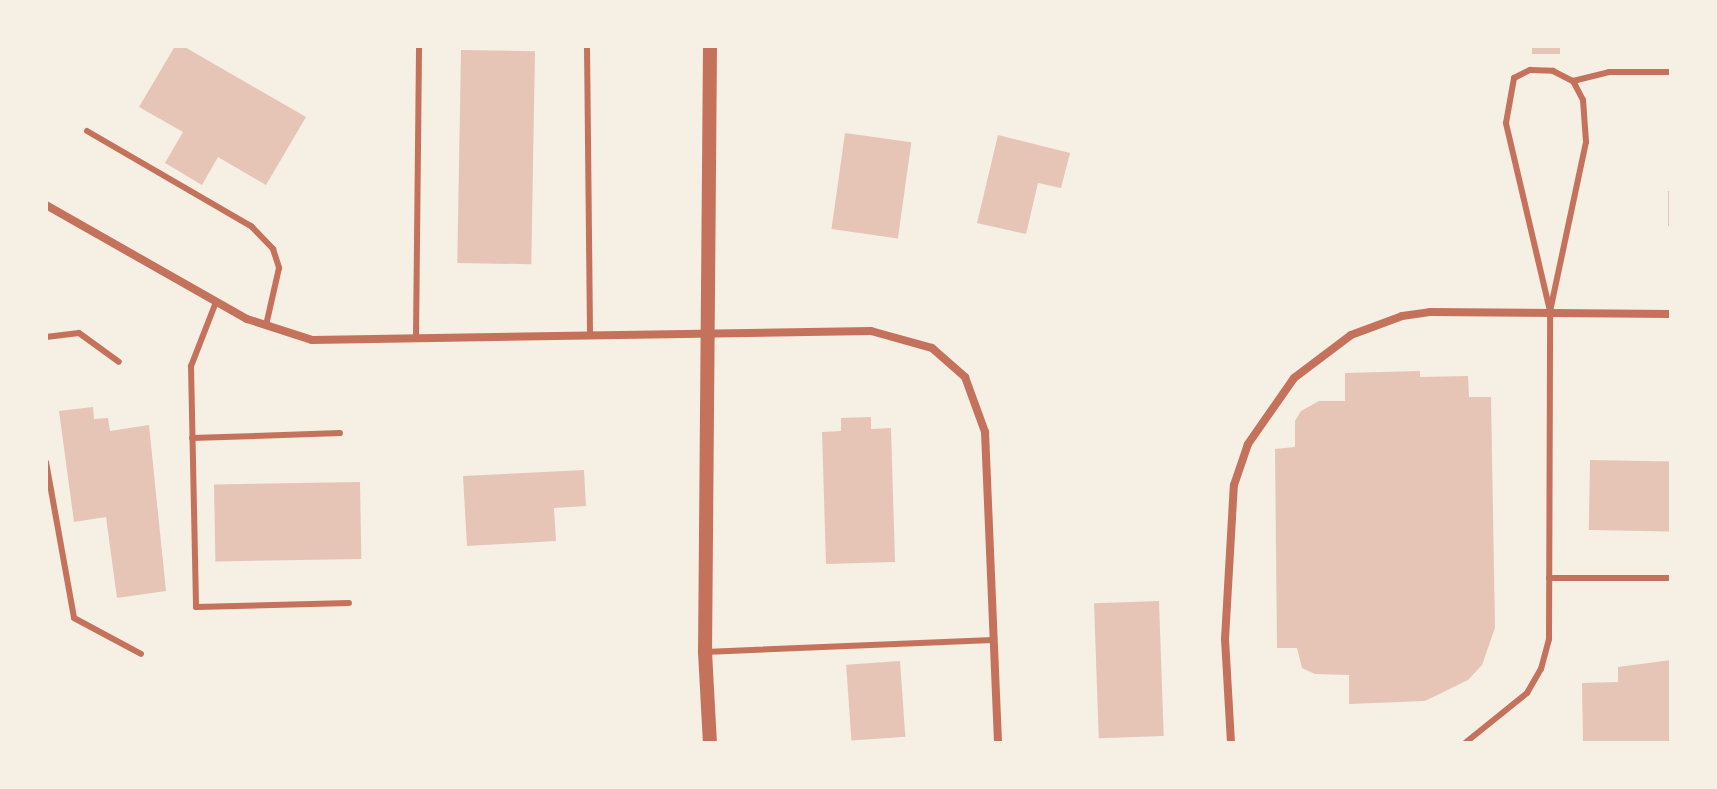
<!DOCTYPE html>
<html>
<head>
<meta charset="utf-8">
<style>
	body { margin:0 }
	#map { position:relative; width:1717px; height:789px; overflow:hidden; background:#f6efe4; font-family:Mulish,sans-serif }
	div>[style] { position:absolute }
	.building>* { inset:0; background:#e6c5b7; transform-origin:0 0 }
	.service>* { height:6px; margin:-3px; padding:0 3px; transform-origin:3px; border-radius:3px; background:#c5725c }
	.minor>* { height:8px; margin:-4px; padding:0 4px; transform-origin:4px; border-radius:4px; background:#c5725c }
	.tertiary>* { height:14px; margin:-7px; padding:0 7px; transform-origin:7px; border-radius:7px; background:#c5725c }
	span { translate:-50% -50%; white-space:nowrap; text-align:center; line-height:1.15; -webkit-text-stroke:6px #f6efe4; paint-order:stroke }
	.frame { position:absolute; inset:0; border:48px solid #f6efe4; pointer-events:none }
</style>
</head>
<body>
<div id="map">
	<div class="building">
		<i style="clip-path:polygon(175px 46px,183px 46px,306px 117px,266px 185px,218px 157px,202px 185px,165px 163px,183px 132px,139px 107px)"></i>
		<i style="left:1532px;top:46px;width:28px;height:8px"></i>
		<i style="left:461px;top:50px;width:74px;height:213px;rotate:1deg"></i>
		<i style="left:845px;top:133px;width:67px;height:97px;rotate:8deg"></i>
		<i style="clip-path:polygon(998px 135px,1070px 153px,1061px 188px,1038px 183px,1026px 234px,977px 223px)"></i>
		<i style="left:1668px;top:191px;width:3px;height:35px"></i>
		<i style="clip-path:polygon(1420px 371px,1420px 377px,1468px 376px,1469px 397px,1491px 397px,1495px 628px,1482px 665px,1468px 680px,1425px 701px,1349px 704px,1349px 675px,1315px 674px,1302px 668px,1297px 648px,1277px 648px,1275px 449px,1295px 447px,1295px 421px,1301px 411px,1319px 401px,1345px 401px,1345px 373px)"></i>
		<i style="clip-path:polygon(93px 407px,94px 419px,108px 418px,110px 431px,149px 425px,166px 591px,117px 598px,106px 517px,74px 522px,59px 411px)"></i>
		<i style="clip-path:polygon(871px 417px,871px 429px,891px 428px,895px 562px,826px 564px,822px 432px,841px 431px,841px 418px)"></i>
		<i style="left:1590px;top:460px;width:81px;height:70px;rotate:1deg"></i>
		<i style="clip-path:polygon(584px 470px,586px 506px,554px 508px,556px 541px,467px 546px,463px 476px)"></i>
		<i style="left:360px;top:482px;width:77px;height:146px;rotate:89deg"></i>
		<i style="left:1159px;top:601px;width:135px;height:65px;rotate:88deg"></i>
		<i style="clip-path:polygon(1671px 660px,1671px 743px,1583px 743px,1582px 683px,1618px 682px,1618px 667px)"></i>
		<i style="left:900px;top:661px;width:76px;height:54px;rotate:86deg"></i>
	</div>
	<div class="service">
		<i style="left:587px;top:46px;width:286px;rotate:89.4deg"></i>
		<i style="left:1573px;top:81px;width:37px;rotate:-14deg"></i>
		<i style="left:1609px;top:72px;width:62px"></i>
		<i style="left:87px;top:131px;width:190px;rotate:30.1deg"></i>
		<i style="left:251px;top:226px;width:32px;rotate:46deg"></i>
		<i style="left:273px;top:249px;width:20px;rotate:72deg"></i>
		<i style="left:279px;top:268px;width:58px;rotate:102.8deg"></i>
		<i style="left:216px;top:302px;width:69px;rotate:111.3deg"></i>
		<i style="left:191px;top:366px;width:241px;rotate:88.8deg"></i>
		<i style="left:196px;top:607px;width:153px;rotate:-1.5deg"></i>
		<i style="left:46px;top:337px;width:33px;rotate:-7deg"></i>
		<i style="left:79px;top:333px;width:49px;rotate:35.9deg"></i>
		<i style="left:416px;top:337px;width:291px;rotate:-89.4deg"></i>
		<i style="left:192px;top:438px;width:148px;rotate:-1.9deg"></i>
		<i style="left:46px;top:462px;width:158px;rotate:79.8deg"></i>
		<i style="left:74px;top:618px;width:76px;rotate:28.2deg"></i>
		<i style="left:1549px;top:578px;width:122px"></i>
		<i style="left:705px;top:652px;width:288px;rotate:-2.4deg"></i>
		<i style="left:1465px;top:743px;width:80px;rotate:-38.9deg"></i>
		<i style="left:1527px;top:693px;width:28px;rotate:-60deg"></i>
		<i style="left:1541px;top:669px;width:31px;rotate:-75deg"></i>
		<i style="left:1549px;top:639px;width:328px;rotate:-89.8deg"></i>
		<i style="left:1550px;top:311px;width:193px;rotate:-103.2deg"></i>
		<i style="left:1506px;top:123px;width:46px;rotate:-79.9deg"></i>
		<i style="left:1514px;top:78px;width:18px;rotate:-27deg"></i>
		<i style="left:1530px;top:70px;width:23px;rotate:2deg"></i>
		<i style="left:1553px;top:71px;width:22px;rotate:27deg"></i>
		<i style="left:1573px;top:81px;width:21px;rotate:62deg"></i>
		<i style="left:1583px;top:100px;width:42px;rotate:85.9deg"></i>
		<i style="left:1586px;top:142px;width:173px;rotate:102deg"></i>
	</div>
	<div class="minor">
		<i style="left:46px;top:205px;width:231px;rotate:29.6deg"></i>
		<i style="left:247px;top:319px;width:68px;rotate:17.9deg"></i>
		<i style="left:312px;top:340px;width:559px;rotate:-0.92deg"></i>
		<i style="left:871px;top:331px;width:63px;rotate:15.6deg"></i>
		<i style="left:932px;top:348px;width:44px;rotate:41.3deg"></i>
		<i style="left:965px;top:377px;width:59px;rotate:70deg"></i>
		<i style="left:985px;top:432px;width:311px;rotate:87.6deg"></i>
		<i style="left:1231px;top:743px;width:104px;rotate:-93.3deg"></i>
		<i style="left:1225px;top:639px;width:154px;rotate:-86.7deg"></i>
		<i style="left:1234px;top:485px;width:43px;rotate:-71.1deg"></i>
		<i style="left:1248px;top:444px;width:80px;rotate:-55.1deg"></i>
		<i style="left:1294px;top:378px;width:71px;rotate:-37deg"></i>
		<i style="left:1351px;top:335px;width:54px;rotate:-20.4deg"></i>
		<i style="left:1402px;top:316px;width:28px;rotate:-8deg"></i>
		<i style="left:1430px;top:312px;width:241px;rotate:0.5deg"></i>
	</div>
	<div class="tertiary">
		<i style="left:710px;top:46px;width:606px;rotate:90.47deg"></i>
		<i style="left:705px;top:652px;width:91px;rotate:86.9deg"></i>
	</div>
	<div class="frame"></div>
</div>
</body>
</html>
